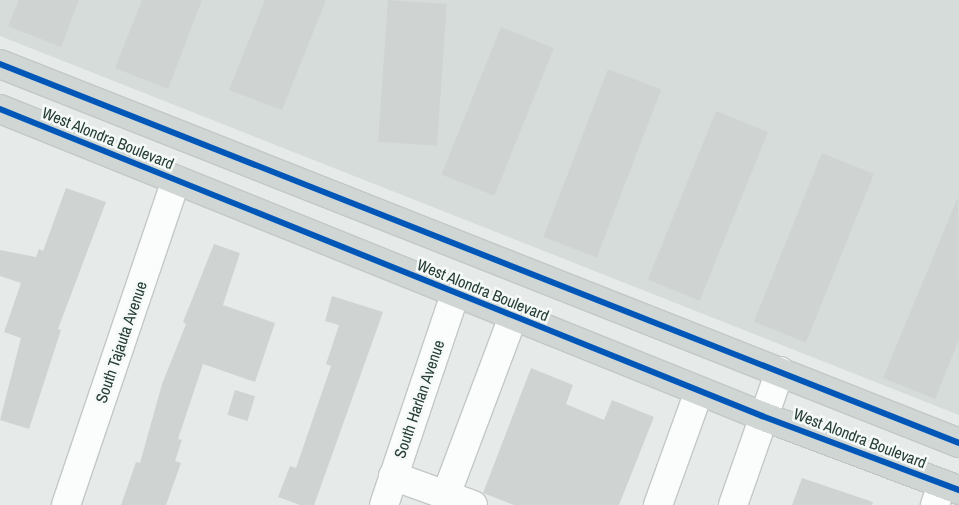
<!DOCTYPE html>
<html>
<head>
<meta charset="utf-8">
<style>
	body { margin:0 }
	#map { position:relative; width:959px; height:505px; overflow:hidden; background:#e6ebe9; font-family:"Archivo Narrow",sans-serif }
	div>[style] { position:absolute }
	.built>* { inset:0; background:#d5dcd9 }
	.taxiway>* { height:64px; margin:-32px; padding:0 32px; transform-origin:32px; border-radius:32px; background:#d6dcda }
	.building>* { inset:0; background:#cfd4d2; transform-origin:0 0 }
	.roads { filter:drop-shadow(1px 0 #c3c8c6) drop-shadow(-1px 0 #c3c8c6) drop-shadow(0 1px #c3c8c6) drop-shadow(0 -1px #c3c8c6) }
	.minor>* { height:28px; margin:-14px; padding:0 14px; transform-origin:14px; border-radius:14px; background:#fbfcfc }
	.major>* { height:28px; margin:-14px; padding:0 14px; transform-origin:14px; border-radius:14px; background:#d0d6d4 }
	.cycleway>* { height:6px; margin:-3px; padding:0 3px; transform-origin:3px; border-radius:3px; background:#0057b8 }
	span { translate:-50% -50%; white-space:nowrap; text-align:center; line-height:1.15; -webkit-text-stroke:5px #f5f9f7; paint-order:stroke }
	.street-label { font-size:16px; color:#253d36 }
</style>
</head>
<body>
<div id="map">
	<div class="built">
		<i style="clip-path:polygon(0 0,959px 0,959px 415px,0 36px)"></i>
	</div>
	<div class="taxiway">
		<i style="left:701px;top:0;width:277px;rotate:21.6deg"></i>
		<i style="left:938px;top:94px;width:57px;rotate:-68.4deg"></i>
	</div>
	<div class="building">
		<i style="clip-path:polygon(19px 0,79px 0,61px 47px,8px 26px)"></i>
		<i style="clip-path:polygon(142px 0,202px 0,168px 89px,115px 68px)"></i>
		<i style="clip-path:polygon(265px 0,326px 0,282px 110px,229px 90px)"></i>
		<i style="left:388px;top:0;width:59px;height:142px;rotate:4deg"></i>
		<i style="left:501px;top:27px;width:57px;height:159px;rotate:22deg"></i>
		<i style="left:608px;top:69px;width:57px;height:180px;rotate:21deg"></i>
		<i style="left:716px;top:111px;width:56px;height:182px;rotate:22deg"></i>
		<i style="left:822px;top:153px;width:56px;height:182px;rotate:22deg"></i>
		<i style="clip-path:polygon(66px 188px,106px 202px,58px 329px,61px 330px,29px 429px,0 420px,21px 338px,4px 332px,21px 283px,0 276px,0 250px,36px 257px,39px 249px,43px 251px)"></i>
		<i style="clip-path:polygon(958px 197px,959px 339px,935px 399px,883px 378px)"></i>
		<i style="clip-path:polygon(214px 244px,240px 253px,223px 305px,275px 323px,255px 382px,203px 364px,178px 439px,182px 440px,175px 461px,181px 463px,166px 505px,121px 505px,136px 462px,140px 463px,162px 384px,186px 324px,183px 322px)"></i>
		<i style="clip-path:polygon(332px 296px,383px 312px,317px 497px,314px 505px,300px 505px,278px 497px,290px 466px,296px 468px,331px 366px,326px 364px,339px 325px,325px 321px)"></i>
		<i style="clip-path:polygon(531px 368px,573px 385px,566px 404px,604px 420px,612px 400px,654px 417px,619px 505px,514px 505px,483px 493px)"></i>
		<i style="left:235px;top:390px;width:21px;height:26px;rotate:17deg"></i>
		<i style="clip-path:polygon(802px 478px,873px 502px,872px 505px,792px 505px)"></i>
	</div>
	<div class="roads">
		<div class="minor">
			<i style="left:393px;top:476px;width:85px;rotate:19.9deg"></i>
			<i style="left:446px;top:495px;width:190px;rotate:-69.4deg"></i>
			<i style="left:66px;top:505px;width:343px;rotate:-71.3deg"></i>
			<i style="left:384px;top:505px;width:223px;rotate:-71.4deg"></i>
			<i style="left:658px;top:505px;width:121px;rotate:-70.2deg"></i>
			<i style="left:733px;top:505px;width:142px;rotate:-70.7deg"></i>
			<i style="left:935px;top:505px;width:22px;rotate:-72deg"></i>
		</div>
		<div class="major">
			<i style="left:0;top:64px;width:1031px;rotate:21.56deg"></i>
			<i style="left:0;top:109px;width:822px;rotate:21.94deg"></i>
			<i style="left:762px;top:416px;width:210px;rotate:20.6deg"></i>
		</div>
	</div>
	<div class="cycleway">
		<i style="left:0;top:64px;width:1031px;rotate:21.56deg"></i>
		<i style="left:0;top:109px;width:822px;rotate:21.94deg"></i>
		<i style="left:762px;top:416px;width:210px;rotate:20.6deg"></i>
	</div>
	<div class="street-label">
		<span style="left:108px;top:138px;rotate:22deg">West Alondra Boulevard</span>
		<span style="left:483px;top:290px;rotate:22deg">West Alondra Boulevard</span>
		<span style="left:121px;top:342px;rotate:-71deg">South Tajauta Avenue</span>
		<span style="left:419px;top:399px;rotate:-71deg">South Harlan Avenue</span>
		<span style="left:860px;top:438px;rotate:21deg">West Alondra Boulevard</span>
	</div>
</div>
</body>
</html>
